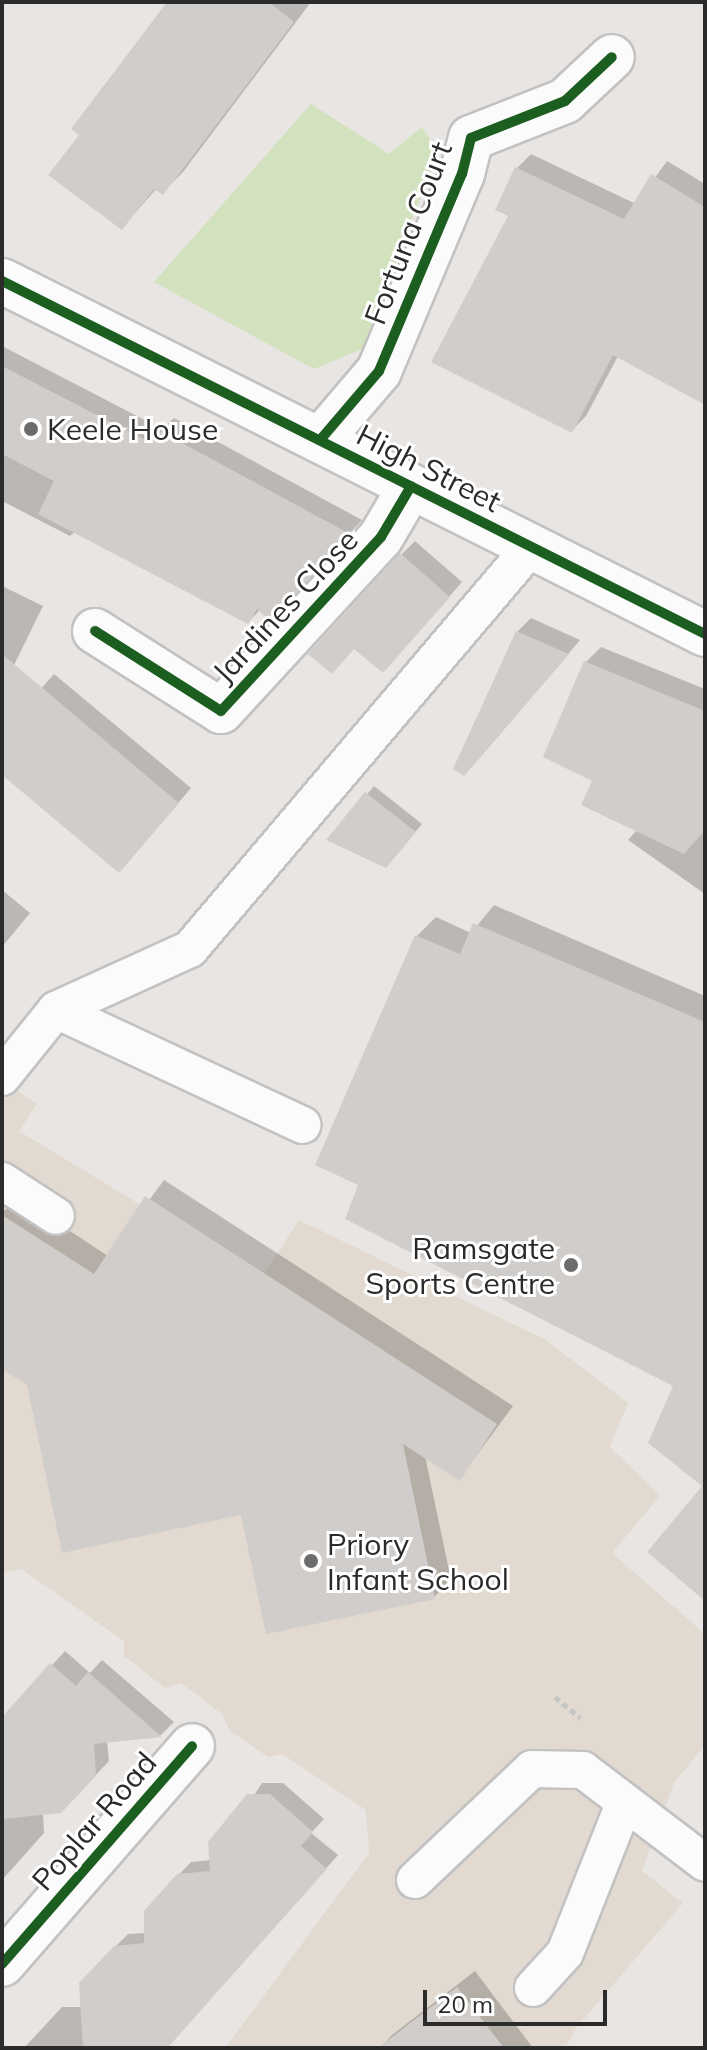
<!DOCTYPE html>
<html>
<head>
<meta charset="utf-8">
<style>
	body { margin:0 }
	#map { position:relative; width:707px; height:2050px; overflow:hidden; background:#e9e5e2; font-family:Mulish,sans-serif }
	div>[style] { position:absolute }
	.education>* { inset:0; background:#e2dad1 }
	.green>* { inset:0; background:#d2e1be }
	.shadow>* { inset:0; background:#0003 }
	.building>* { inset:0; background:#d0cdcb }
	.path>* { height:5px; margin-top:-2.5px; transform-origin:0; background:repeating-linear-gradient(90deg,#c6c6c6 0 6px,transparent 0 10px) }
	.roads { filter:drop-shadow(2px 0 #c3c2c2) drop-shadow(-2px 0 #c3c2c2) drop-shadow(0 2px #c3c2c2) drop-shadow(0 -2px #c3c2c2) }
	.lane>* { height:36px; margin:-18px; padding:0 18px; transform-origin:18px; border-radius:18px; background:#fcfbfb }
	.street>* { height:44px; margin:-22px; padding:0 22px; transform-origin:22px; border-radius:22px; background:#fcfbfb }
	.secondary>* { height:44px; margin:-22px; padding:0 22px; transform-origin:22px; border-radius:22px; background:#fcfbfb }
	.cycleway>* { height:10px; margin:-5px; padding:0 5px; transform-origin:5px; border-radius:5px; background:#1b5e20 }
	.dots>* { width:22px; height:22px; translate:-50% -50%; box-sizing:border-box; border:4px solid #fff; border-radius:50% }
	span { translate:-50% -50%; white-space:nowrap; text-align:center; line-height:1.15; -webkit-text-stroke:6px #fff; paint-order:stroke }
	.street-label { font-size:30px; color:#2b2b2b }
	.poi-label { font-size:30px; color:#2b2b2b }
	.left { translate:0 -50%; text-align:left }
	.right { translate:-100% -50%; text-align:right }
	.frame { position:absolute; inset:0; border:4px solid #2b2b2b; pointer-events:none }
	.scale { position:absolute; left:423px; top:1990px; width:184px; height:36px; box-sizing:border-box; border:4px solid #2b2b2b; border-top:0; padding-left:10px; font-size:24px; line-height:28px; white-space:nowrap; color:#2b2b2b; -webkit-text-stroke:6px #fff; paint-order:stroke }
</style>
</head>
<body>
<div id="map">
	<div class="education">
		<i style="clip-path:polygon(2px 1080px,37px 1104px,19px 1131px,261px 1278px,299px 1220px,546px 1340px,628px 1403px,610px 1447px,660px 1496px,612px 1553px,705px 1634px,705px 1745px,674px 1783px,642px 1871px,683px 1903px,577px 2027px,565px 2048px,225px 2048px,369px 1853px,366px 1810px,282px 1754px,268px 1757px,229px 1730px,223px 1715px,181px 1683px,165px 1688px,124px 1656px,124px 1641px,21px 1569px,2px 1572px)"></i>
	</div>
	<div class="green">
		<i style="clip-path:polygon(311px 104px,389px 154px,422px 127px,438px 152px,362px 349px,314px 369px,154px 282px)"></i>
	</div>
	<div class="shadow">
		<i style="clip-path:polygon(169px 2px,311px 2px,183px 172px,163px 192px,157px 188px,122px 228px,82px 134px)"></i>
		<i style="clip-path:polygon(531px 154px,636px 204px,667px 161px,705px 184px,705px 403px,618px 356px,586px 416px,571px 431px,510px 215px,517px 168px)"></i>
		<i style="clip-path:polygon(2px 346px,162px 429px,174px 418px,362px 520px,283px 605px,260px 610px,248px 622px,76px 531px,70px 536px,2px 501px)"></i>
		<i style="clip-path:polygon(415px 541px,462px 582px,396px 657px,401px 555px)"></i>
		<i style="clip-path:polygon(2px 586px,43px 606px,14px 665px,2px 677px)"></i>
		<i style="clip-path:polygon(531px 618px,580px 640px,478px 760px,517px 632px)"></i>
		<i style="clip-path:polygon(601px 647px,705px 689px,705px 894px,628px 840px,637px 830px,594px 780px,586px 662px)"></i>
		<i style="clip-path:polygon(54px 674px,191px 788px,132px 857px,2px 773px,2px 733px)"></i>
		<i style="clip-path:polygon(374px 786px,422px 824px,393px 858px,329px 840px)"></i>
		<i style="clip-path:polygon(2px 890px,30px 913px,2px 947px)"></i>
		<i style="clip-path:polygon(494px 905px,705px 996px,705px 1599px,704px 1485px,676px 1385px,361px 1184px,417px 936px,436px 917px,471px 933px)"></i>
		<i style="clip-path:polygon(164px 1180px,513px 1406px,460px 1478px,425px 1456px,451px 1580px,434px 1597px,243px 1513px,2px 1367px,2px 1213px,18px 1197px,108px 1256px)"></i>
		<i style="clip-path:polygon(65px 1651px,90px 1673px,102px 1660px,174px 1722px,161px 1735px,107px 1741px,109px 1761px,75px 1797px,43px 1813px,44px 1833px,2px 1880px,2px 1720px)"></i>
		<i style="clip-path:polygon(262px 1783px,283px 1783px,324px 1819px,311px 1833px,338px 1855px,167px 2048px,24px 2048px,62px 2007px,83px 2007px,115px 1947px,128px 1934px,146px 1933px,152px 1903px,191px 1862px,212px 1860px)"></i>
		<i style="clip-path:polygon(475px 1971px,533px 2048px,380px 2048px,392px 2035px)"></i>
	</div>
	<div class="building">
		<i style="clip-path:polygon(167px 2px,269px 2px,294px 22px,163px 195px,154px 189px,122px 230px,48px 175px,79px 135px,71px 129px)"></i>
		<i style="clip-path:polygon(515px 167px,624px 219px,651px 174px,705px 207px,705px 405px,613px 355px,572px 433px,431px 362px,508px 216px,495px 210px)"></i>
		<i style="clip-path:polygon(2px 366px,151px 443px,158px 430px,350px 534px,270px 621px,257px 609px,248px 624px,38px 514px,54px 481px,2px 454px)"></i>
		<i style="clip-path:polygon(400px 553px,450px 597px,383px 673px,354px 649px,332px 674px,308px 654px)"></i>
		<i style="clip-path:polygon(516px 631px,569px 654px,464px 776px,453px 769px)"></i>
		<i style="clip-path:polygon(2px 654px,179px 803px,119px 873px,2px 775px)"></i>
		<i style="clip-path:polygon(584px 661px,705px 711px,705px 830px,684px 854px,581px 805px,592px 781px,543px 757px)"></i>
		<i style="clip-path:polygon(365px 792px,416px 832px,386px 868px,326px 840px)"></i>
		<i style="clip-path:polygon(473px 923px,705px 1022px,705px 1601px,647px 1552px,702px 1486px,648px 1443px,673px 1386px,345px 1219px,358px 1185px,315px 1165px,415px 935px,460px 954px)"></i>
		<i style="clip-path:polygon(145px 1196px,497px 1424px,460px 1481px,403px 1444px,435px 1599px,266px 1634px,241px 1515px,62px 1553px,27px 1385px,2px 1369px,2px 1215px,94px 1274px)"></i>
		<i style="clip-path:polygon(50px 1663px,76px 1686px,88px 1672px,162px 1737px,94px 1744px,96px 1776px,61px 1813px,2px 1819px,2px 1717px)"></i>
		<i style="clip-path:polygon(247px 1794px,270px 1794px,313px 1832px,301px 1846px,327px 1869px,167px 2048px,83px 2048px,79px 1983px,114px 1946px,144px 1943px,144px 1911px,177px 1874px,210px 1871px,208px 1842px)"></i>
		<i style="clip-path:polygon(457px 1987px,504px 2048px,378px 2048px)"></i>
	</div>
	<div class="path">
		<i style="left:555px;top:1697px;width:33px;rotate:39deg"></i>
	</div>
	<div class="roads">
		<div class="lane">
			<i style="left:56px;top:1010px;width:272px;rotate:25deg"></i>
			<i style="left:2px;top:1077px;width:86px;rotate:-51.1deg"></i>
			<i style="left:56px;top:1010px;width:147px;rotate:-24.5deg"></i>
			<i style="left:190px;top:949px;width:527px;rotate:-49.69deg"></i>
			<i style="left:2px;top:1181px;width:64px;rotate:32.9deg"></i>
			<i style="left:415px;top:1880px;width:161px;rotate:-43.5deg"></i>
			<i style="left:532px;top:1769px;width:51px;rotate:1.1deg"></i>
			<i style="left:583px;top:1770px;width:153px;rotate:37.3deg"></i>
			<i style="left:533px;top:1988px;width:47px;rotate:-47.6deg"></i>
			<i style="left:565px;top:1953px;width:160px;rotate:-68.4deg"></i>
		</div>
		<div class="street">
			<i style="left:321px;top:439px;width:89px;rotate:-49.5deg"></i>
			<i style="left:379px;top:371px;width:214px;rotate:-67.2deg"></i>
			<i style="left:462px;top:174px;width:37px;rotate:-76deg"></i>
			<i style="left:471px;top:138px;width:101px;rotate:-21.5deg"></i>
			<i style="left:565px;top:101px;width:64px;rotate:-43.1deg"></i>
			<i style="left:95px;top:631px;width:149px;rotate:32.4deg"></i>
			<i style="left:221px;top:711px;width:236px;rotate:-47.4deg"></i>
			<i style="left:381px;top:537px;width:59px;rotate:-59.5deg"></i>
			<i style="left:2px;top:1964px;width:289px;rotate:-48.9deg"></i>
		</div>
		<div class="secondary">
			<i style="left:2px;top:281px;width:787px;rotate:26.66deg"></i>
		</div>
	</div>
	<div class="cycleway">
		<i style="left:2px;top:281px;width:787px;rotate:26.66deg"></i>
		<i style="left:321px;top:439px;width:89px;rotate:-49.5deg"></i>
		<i style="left:379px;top:371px;width:214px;rotate:-67.2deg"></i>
		<i style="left:462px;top:174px;width:37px;rotate:-76deg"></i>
		<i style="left:471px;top:138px;width:101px;rotate:-21.5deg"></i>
		<i style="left:565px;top:101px;width:64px;rotate:-43.1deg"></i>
		<i style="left:95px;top:631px;width:149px;rotate:32.4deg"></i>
		<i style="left:221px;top:711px;width:236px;rotate:-47.4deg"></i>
		<i style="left:381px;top:537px;width:59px;rotate:-59.5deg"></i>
		<i style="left:2px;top:1964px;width:289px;rotate:-48.9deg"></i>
	</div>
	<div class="dots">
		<i style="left:31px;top:429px;background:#6e6c6b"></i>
		<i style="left:571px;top:1265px;background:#6e6c6b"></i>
		<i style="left:311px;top:1561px;background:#6e6c6b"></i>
	</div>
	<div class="street-label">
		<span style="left:408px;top:233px;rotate:-69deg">Fortuna Court</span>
		<span style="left:429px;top:468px;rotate:27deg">High Street</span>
		<span style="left:285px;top:606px;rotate:-47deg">Jardines Close</span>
		<span style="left:94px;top:1821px;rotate:-49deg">Poplar Road</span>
	</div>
	<div class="poi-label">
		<span class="left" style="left:47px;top:429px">Keele House</span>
		<span class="right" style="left:555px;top:1265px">Ramsgate<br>Sports Centre</span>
		<span class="left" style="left:327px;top:1561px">Priory<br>Infant School</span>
	</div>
	<div class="frame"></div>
	<div class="scale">20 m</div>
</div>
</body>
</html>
